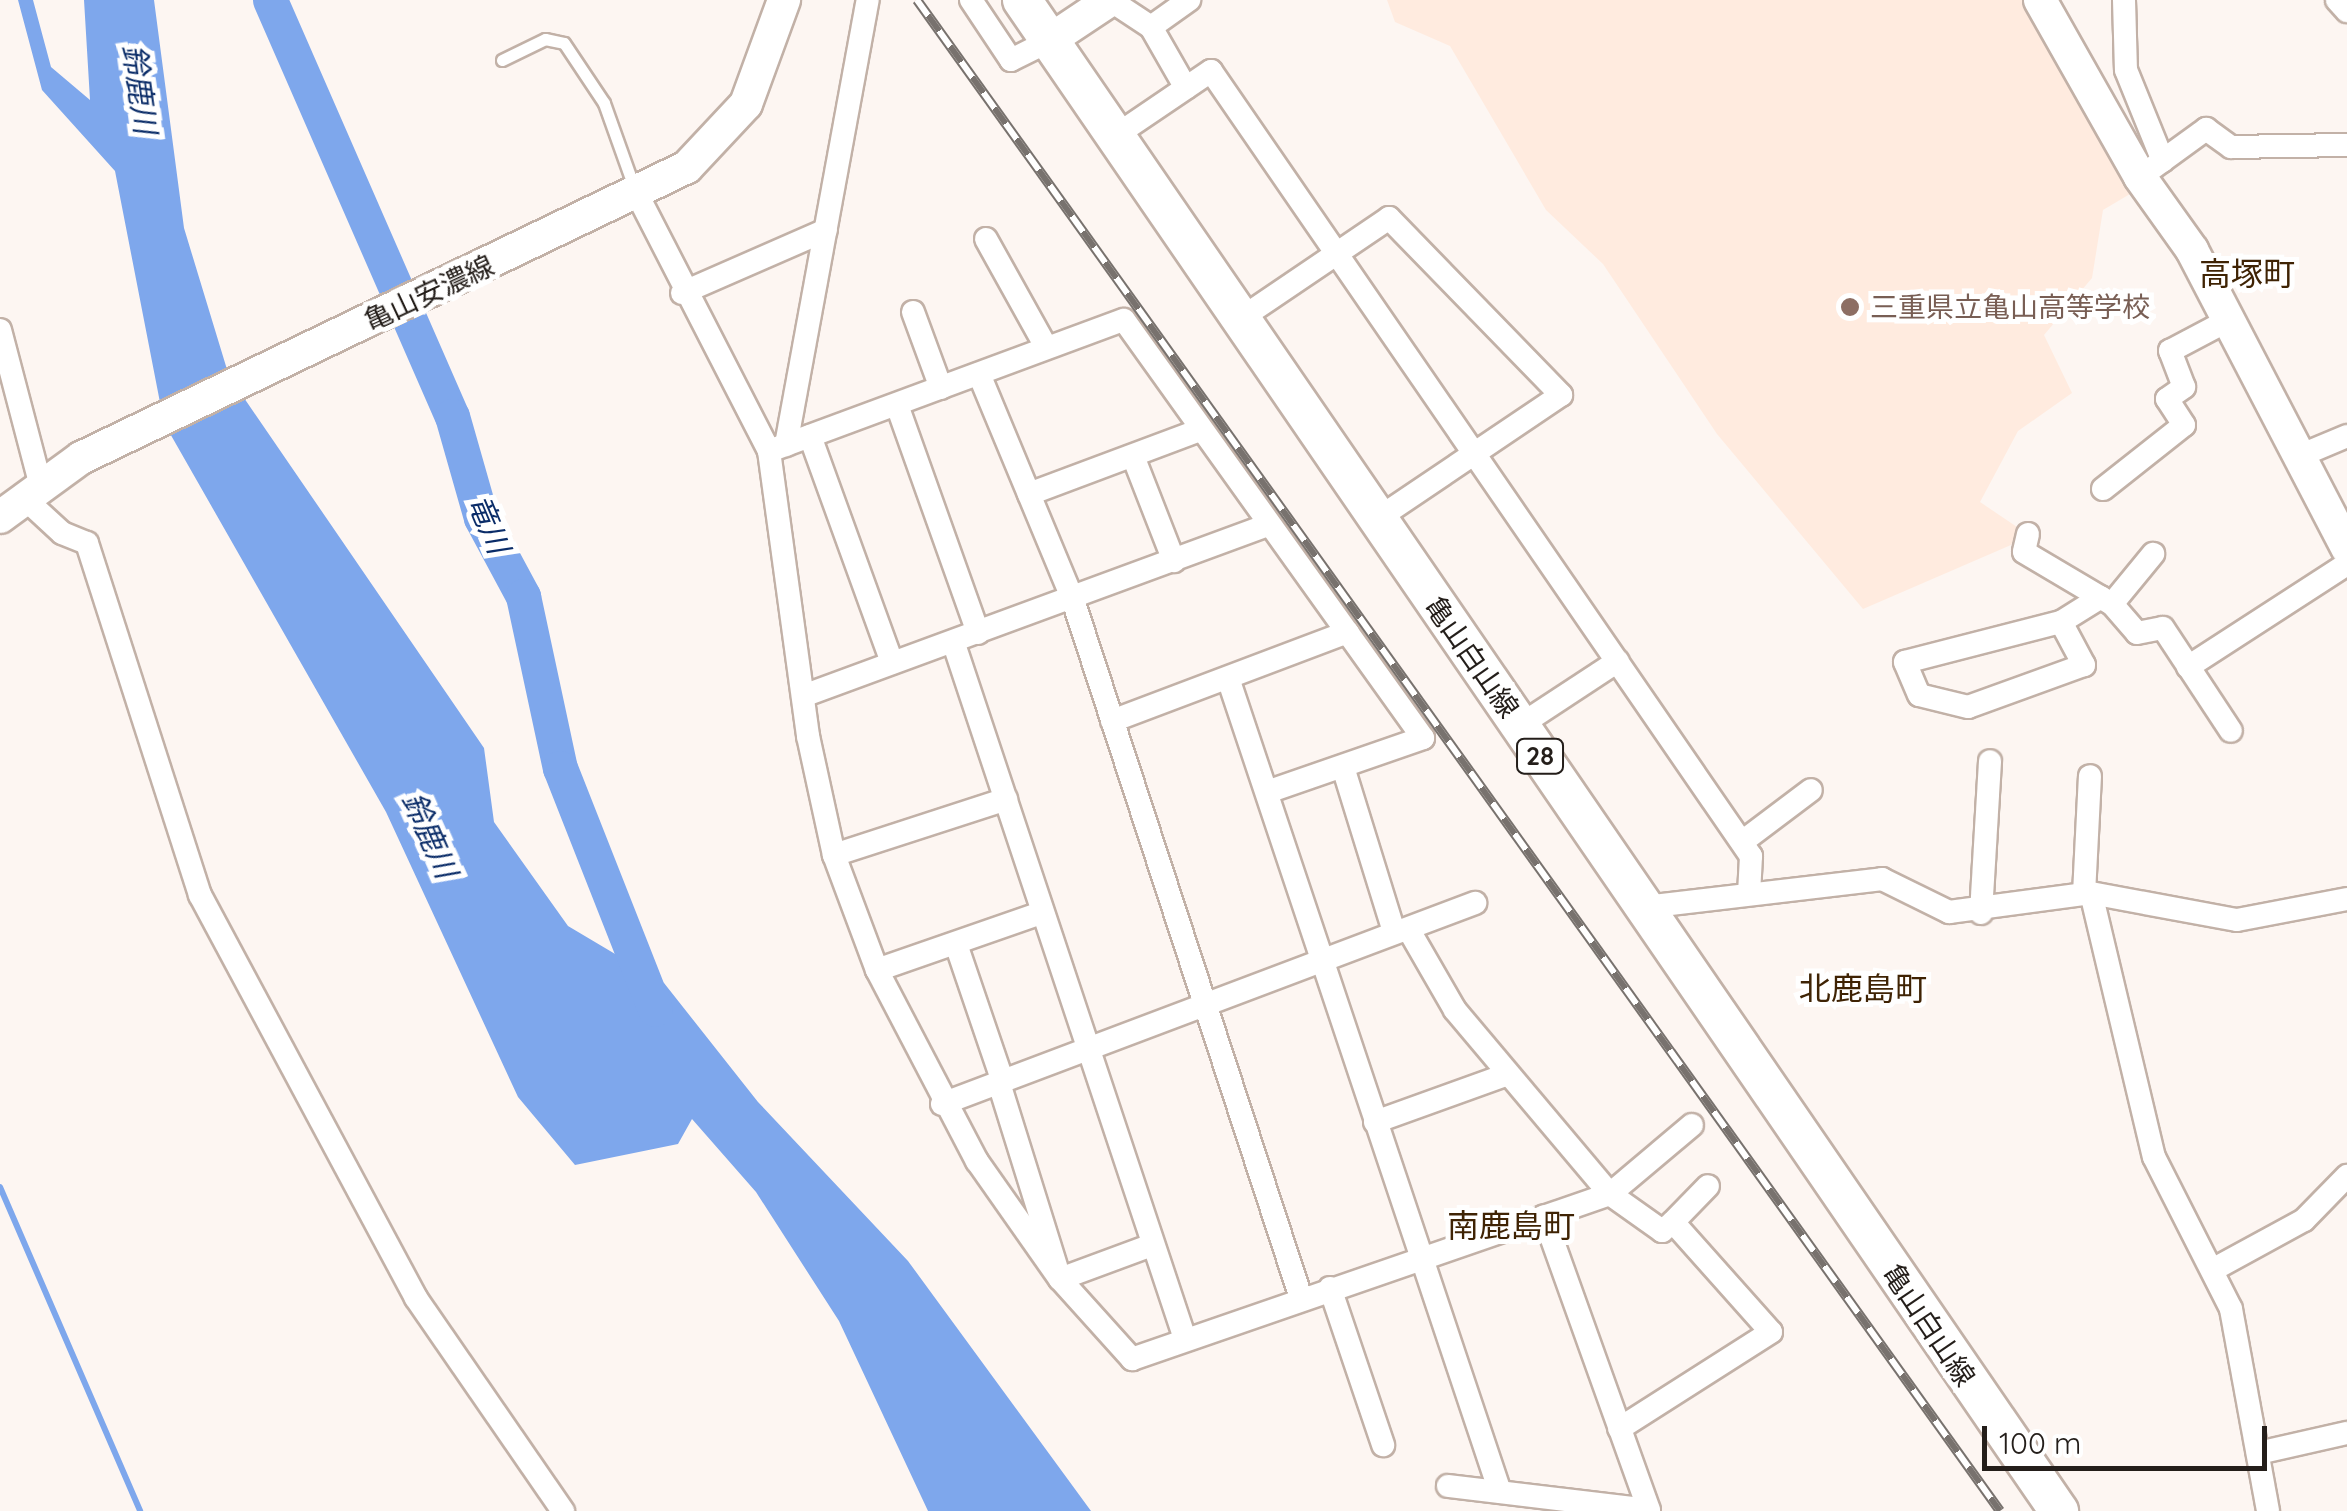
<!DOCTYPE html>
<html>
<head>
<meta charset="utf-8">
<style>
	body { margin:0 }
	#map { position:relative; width:2347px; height:1511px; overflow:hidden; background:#fdf6f2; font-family:Quicksand,"Noto Sans JP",sans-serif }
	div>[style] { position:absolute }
	.built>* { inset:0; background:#ffebdf }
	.water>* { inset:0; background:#7ea7ec }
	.stream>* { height:6px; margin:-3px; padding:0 3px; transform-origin:3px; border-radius:3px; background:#7ea7ec }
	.river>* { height:35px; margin:-17.5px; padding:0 17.5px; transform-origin:17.5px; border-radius:17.5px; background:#7ea7ec }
	.roads { filter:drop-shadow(2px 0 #c2b1a7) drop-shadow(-2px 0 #c2b1a7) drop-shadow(0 2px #c2b1a7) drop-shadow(0 -2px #c2b1a7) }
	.lane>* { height:11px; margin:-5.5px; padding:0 5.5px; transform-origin:5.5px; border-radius:5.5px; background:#fff }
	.street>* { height:22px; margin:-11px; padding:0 11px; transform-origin:11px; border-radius:11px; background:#fff }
	.secondary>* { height:32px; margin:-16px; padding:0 16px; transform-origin:16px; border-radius:16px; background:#fff }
	.primary>* { height:38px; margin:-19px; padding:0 19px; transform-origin:19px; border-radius:19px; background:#fff }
	.rail>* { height:10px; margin-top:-5px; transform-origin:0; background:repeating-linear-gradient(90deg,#fff 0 19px,#78726e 0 38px); box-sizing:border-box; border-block:2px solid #78726e }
	.dots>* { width:28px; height:28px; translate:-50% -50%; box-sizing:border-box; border:5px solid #fff; border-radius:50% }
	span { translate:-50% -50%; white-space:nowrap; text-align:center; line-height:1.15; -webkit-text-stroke:10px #fff; paint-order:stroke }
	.shield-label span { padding:2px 8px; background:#fff; border:2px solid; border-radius:8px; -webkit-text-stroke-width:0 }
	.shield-label { font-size:25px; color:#241e1a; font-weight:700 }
	.street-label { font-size:28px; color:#241e1a }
	.education-label { font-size:28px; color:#785e54 }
	.left { translate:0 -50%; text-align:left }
	.water-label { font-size:30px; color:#0a2c68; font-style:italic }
	.quarter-label { font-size:32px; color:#3f2304 }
	.scale { position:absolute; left:1982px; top:1426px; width:285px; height:45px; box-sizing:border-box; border:5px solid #241e1a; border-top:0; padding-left:12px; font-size:30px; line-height:35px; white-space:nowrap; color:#241e1a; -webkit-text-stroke:8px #fff; paint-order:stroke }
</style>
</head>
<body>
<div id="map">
	<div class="built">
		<i style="clip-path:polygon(1387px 0,2029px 0,2135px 191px,2103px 210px,2092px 278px,2044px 335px,2072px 393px,2018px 431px,1980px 502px,2020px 529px,2011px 545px,1863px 609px,1717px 434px,1603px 264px,1546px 210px,1450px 46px,1395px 22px)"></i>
	</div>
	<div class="water">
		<i style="clip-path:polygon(18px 0,33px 0,51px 67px,90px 100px,84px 0,154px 0,184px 228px,229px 376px,484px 748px,494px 822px,568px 926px,664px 983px,758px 1102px,908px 1261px,1091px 1511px,928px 1511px,839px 1321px,756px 1192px,692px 1119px,678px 1144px,575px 1165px,518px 1097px,386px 812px,164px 423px,115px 171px,42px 90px)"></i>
	</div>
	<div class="stream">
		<i style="left:0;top:1187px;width:353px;rotate:66.6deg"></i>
	</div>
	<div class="river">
		<i style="left:270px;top:0;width:454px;rotate:66.4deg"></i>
		<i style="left:452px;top:416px;width:106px;rotate:74.1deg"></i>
		<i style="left:481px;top:518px;width:89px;rotate:61.7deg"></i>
		<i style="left:523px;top:596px;width:176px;rotate:77.9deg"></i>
		<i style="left:560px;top:768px;width:259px;rotate:68.5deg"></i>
	</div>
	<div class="roads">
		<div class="lane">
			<i style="left:502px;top:60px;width:48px;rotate:-26deg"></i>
			<i style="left:545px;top:39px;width:19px;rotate:12deg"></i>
			<i style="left:564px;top:43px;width:72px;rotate:56.3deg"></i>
			<i style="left:604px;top:103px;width:92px;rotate:70.4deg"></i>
		</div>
		<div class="street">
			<i style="left:971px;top:0;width:72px;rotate:56.3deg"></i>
			<i style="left:1011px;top:60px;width:40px;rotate:-26.6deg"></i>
			<i style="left:1110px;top:0;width:49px;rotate:33.4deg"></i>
			<i style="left:1151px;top:27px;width:47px;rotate:-35.4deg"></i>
			<i style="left:2124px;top:0;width:70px;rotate:88.4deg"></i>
			<i style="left:2126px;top:70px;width:98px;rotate:67.9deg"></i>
			<i style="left:2337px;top:0;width:15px;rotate:48deg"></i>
			<i style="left:1151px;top:27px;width:70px;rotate:60.2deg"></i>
			<i style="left:1115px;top:136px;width:116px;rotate:-34.1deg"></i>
			<i style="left:1211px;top:71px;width:953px;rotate:55.48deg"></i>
			<i style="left:1751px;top:856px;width:33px;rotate:93deg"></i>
			<i style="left:2140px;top:177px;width:82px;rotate:-36deg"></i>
			<i style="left:2206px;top:129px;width:31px;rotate:36deg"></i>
			<i style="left:2231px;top:147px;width:116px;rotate:-1deg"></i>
			<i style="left:637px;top:194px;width:289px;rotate:62.8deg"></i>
			<i style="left:769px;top:451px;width:288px;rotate:82.2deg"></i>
			<i style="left:808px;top:736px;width:122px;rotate:77.7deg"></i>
			<i style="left:834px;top:855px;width:123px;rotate:69.5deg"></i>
			<i style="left:877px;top:970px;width:216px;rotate:62.4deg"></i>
			<i style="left:977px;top:1161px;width:144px;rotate:54.9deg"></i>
			<i style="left:1060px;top:1279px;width:108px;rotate:48deg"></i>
			<i style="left:1132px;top:1359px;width:506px;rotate:-19.04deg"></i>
			<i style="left:1610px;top:1194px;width:107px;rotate:-40.1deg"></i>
			<i style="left:986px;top:239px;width:124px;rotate:60.9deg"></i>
			<i style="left:682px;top:293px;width:157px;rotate:-23.6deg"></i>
			<i style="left:913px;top:312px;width:81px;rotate:69.8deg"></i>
			<i style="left:1240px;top:319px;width:180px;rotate:-34.1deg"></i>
			<i style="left:1389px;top:218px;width:247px;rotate:45.8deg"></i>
			<i style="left:1561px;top:395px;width:222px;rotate:146deg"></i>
			<i style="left:0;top:330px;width:157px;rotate:75.3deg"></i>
			<i style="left:979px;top:374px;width:245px;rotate:67.4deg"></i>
			<i style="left:1073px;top:600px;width:734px;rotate:71.91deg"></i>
			<i style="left:897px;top:405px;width:242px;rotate:70.4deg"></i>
			<i style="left:810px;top:436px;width:241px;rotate:70.1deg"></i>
			<i style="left:786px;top:445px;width:452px;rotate:-79.6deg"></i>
			<i style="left:769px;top:451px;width:378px;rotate:-20.3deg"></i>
			<i style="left:1124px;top:320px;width:514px;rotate:54.42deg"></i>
			<i style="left:1423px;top:738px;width:165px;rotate:160.9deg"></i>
			<i style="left:1133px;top:456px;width:113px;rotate:68.7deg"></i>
			<i style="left:2297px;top:457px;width:54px;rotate:-22.8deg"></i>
			<i style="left:2103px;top:489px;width:103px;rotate:-38.3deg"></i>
			<i style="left:2184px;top:425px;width:31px;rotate:-123deg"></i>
			<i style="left:2167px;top:399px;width:21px;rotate:-35deg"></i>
			<i style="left:2184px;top:387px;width:39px;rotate:-111deg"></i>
			<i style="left:2170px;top:351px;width:62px;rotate:-27.8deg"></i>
			<i style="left:1029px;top:494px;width:183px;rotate:-20.5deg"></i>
			<i style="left:23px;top:497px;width:53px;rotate:42.7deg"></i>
			<i style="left:62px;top:533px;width:27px;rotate:22deg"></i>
			<i style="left:87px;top:543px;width:370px;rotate:72.2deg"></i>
			<i style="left:200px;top:895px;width:457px;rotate:61.8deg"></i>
			<i style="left:416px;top:1298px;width:259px;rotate:55.4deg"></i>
			<i style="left:2028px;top:534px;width:18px;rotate:103deg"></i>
			<i style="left:2024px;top:552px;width:102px;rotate:30.6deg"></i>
			<i style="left:2112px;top:604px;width:38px;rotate:49deg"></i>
			<i style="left:2137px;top:633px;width:26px;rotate:-11deg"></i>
			<i style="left:2163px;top:628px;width:123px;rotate:56.6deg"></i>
			<i style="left:2112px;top:604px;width:65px;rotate:-50.6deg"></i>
			<i style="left:2061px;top:622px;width:49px;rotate:61.9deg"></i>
			<i style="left:2084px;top:665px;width:123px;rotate:160.1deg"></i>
			<i style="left:1968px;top:707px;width:50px;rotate:-166.2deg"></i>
			<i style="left:1919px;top:695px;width:36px;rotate:-113deg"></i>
			<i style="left:1905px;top:662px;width:161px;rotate:-14.4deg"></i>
			<i style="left:2061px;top:622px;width:47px;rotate:-32deg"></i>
			<i style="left:954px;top:644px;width:732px;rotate:71.61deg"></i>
			<i style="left:2188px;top:667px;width:189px;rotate:-32.9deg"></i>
			<i style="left:1228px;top:678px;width:858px;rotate:71.52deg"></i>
			<i style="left:803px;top:696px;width:496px;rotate:-20.2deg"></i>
			<i style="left:1112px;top:721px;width:252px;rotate:-20.7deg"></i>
			<i style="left:1519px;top:726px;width:118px;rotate:-33.3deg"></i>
			<i style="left:1343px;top:767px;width:173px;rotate:72.8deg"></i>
			<i style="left:1742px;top:842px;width:86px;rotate:-37deg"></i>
			<i style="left:834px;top:855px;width:181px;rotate:-18deg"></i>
			<i style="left:2091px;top:893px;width:271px;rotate:76.6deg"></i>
			<i style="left:2154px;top:1157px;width:170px;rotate:63.1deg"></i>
			<i style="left:2231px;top:1309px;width:205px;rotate:79.6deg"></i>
			<i style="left:2084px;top:894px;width:118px;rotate:-87.1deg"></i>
			<i style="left:1645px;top:907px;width:239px;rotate:-6.7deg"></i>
			<i style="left:1882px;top:879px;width:75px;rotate:26.2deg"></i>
			<i style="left:1949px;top:912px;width:143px;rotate:-7.6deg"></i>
			<i style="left:2091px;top:893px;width:148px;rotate:10.5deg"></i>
			<i style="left:2237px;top:920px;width:112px;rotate:-10.8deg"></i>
			<i style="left:1981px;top:913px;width:152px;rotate:-86.6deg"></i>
			<i style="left:1410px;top:932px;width:90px;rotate:60deg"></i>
			<i style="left:1455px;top:1010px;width:241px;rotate:49.9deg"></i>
			<i style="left:1610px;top:1194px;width:64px;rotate:35.4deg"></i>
			<i style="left:1662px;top:1231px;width:14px;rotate:-39deg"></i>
			<i style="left:1673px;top:1222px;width:147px;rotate:48.3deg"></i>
			<i style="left:1771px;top:1332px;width:180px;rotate:147.5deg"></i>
			<i style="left:956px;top:944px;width:146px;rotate:71.2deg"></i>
			<i style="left:877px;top:970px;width:174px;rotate:-19.2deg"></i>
			<i style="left:999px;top:1083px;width:192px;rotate:72.7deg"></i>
			<i style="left:942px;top:1104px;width:570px;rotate:-20.66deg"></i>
			<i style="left:1375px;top:1122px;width:141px;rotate:-19.8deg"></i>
			<i style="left:1673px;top:1222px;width:50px;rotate:-45.8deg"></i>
			<i style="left:2216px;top:1268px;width:100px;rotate:-28.6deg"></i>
			<i style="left:2304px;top:1220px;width:62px;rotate:-45.7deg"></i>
			<i style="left:1060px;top:1279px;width:98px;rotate:-20.3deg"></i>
			<i style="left:1330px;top:1288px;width:166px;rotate:71.3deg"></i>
			<i style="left:2258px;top:1453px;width:91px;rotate:-12.7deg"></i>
			<i style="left:1448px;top:1486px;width:202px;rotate:6.8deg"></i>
			<i style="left:1649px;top:1510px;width:312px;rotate:-109.7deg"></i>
		</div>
		<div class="secondary">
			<i style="left:2040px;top:0;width:203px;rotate:60.5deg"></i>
			<i style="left:2140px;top:177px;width:90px;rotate:54.5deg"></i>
			<i style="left:2192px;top:250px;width:336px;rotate:62.5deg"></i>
			<i style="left:1047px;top:42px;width:76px;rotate:-33.7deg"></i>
			<i style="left:0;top:517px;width:100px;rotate:-36.1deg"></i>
			<i style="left:81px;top:458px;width:672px;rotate:-25.65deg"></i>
			<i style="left:687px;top:167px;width:86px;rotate:-46.9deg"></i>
			<i style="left:746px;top:104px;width:111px;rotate:-69.9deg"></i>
		</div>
		<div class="primary">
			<i style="left:1022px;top:0;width:1833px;rotate:55.54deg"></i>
		</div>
	</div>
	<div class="rail">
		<i style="left:917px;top:0;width:1859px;rotate:54.37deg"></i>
	</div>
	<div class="dots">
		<i style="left:1850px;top:307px;background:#8d6e63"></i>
	</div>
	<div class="shield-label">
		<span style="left:1540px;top:756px">28</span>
	</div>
	<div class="street-label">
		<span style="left:429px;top:293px;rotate:-25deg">亀山安濃線</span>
		<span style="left:1472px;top:657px;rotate:55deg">亀山白山線</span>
		<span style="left:1929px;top:1325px;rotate:56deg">亀山白山線</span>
	</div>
	<div class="education-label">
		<span class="left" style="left:1870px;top:307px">三重県立亀山高等学校</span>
	</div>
	<div class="water-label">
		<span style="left:140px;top:89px;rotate:82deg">鈴鹿川</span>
		<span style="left:489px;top:524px;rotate:67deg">竜川</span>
		<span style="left:430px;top:835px;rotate:66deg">鈴鹿川</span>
	</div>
	<div class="quarter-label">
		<span style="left:2247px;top:273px">高塚町</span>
		<span style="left:1863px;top:988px">北鹿島町</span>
		<span style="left:1511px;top:1225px">南鹿島町</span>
	</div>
	<div class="scale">100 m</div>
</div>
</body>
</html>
